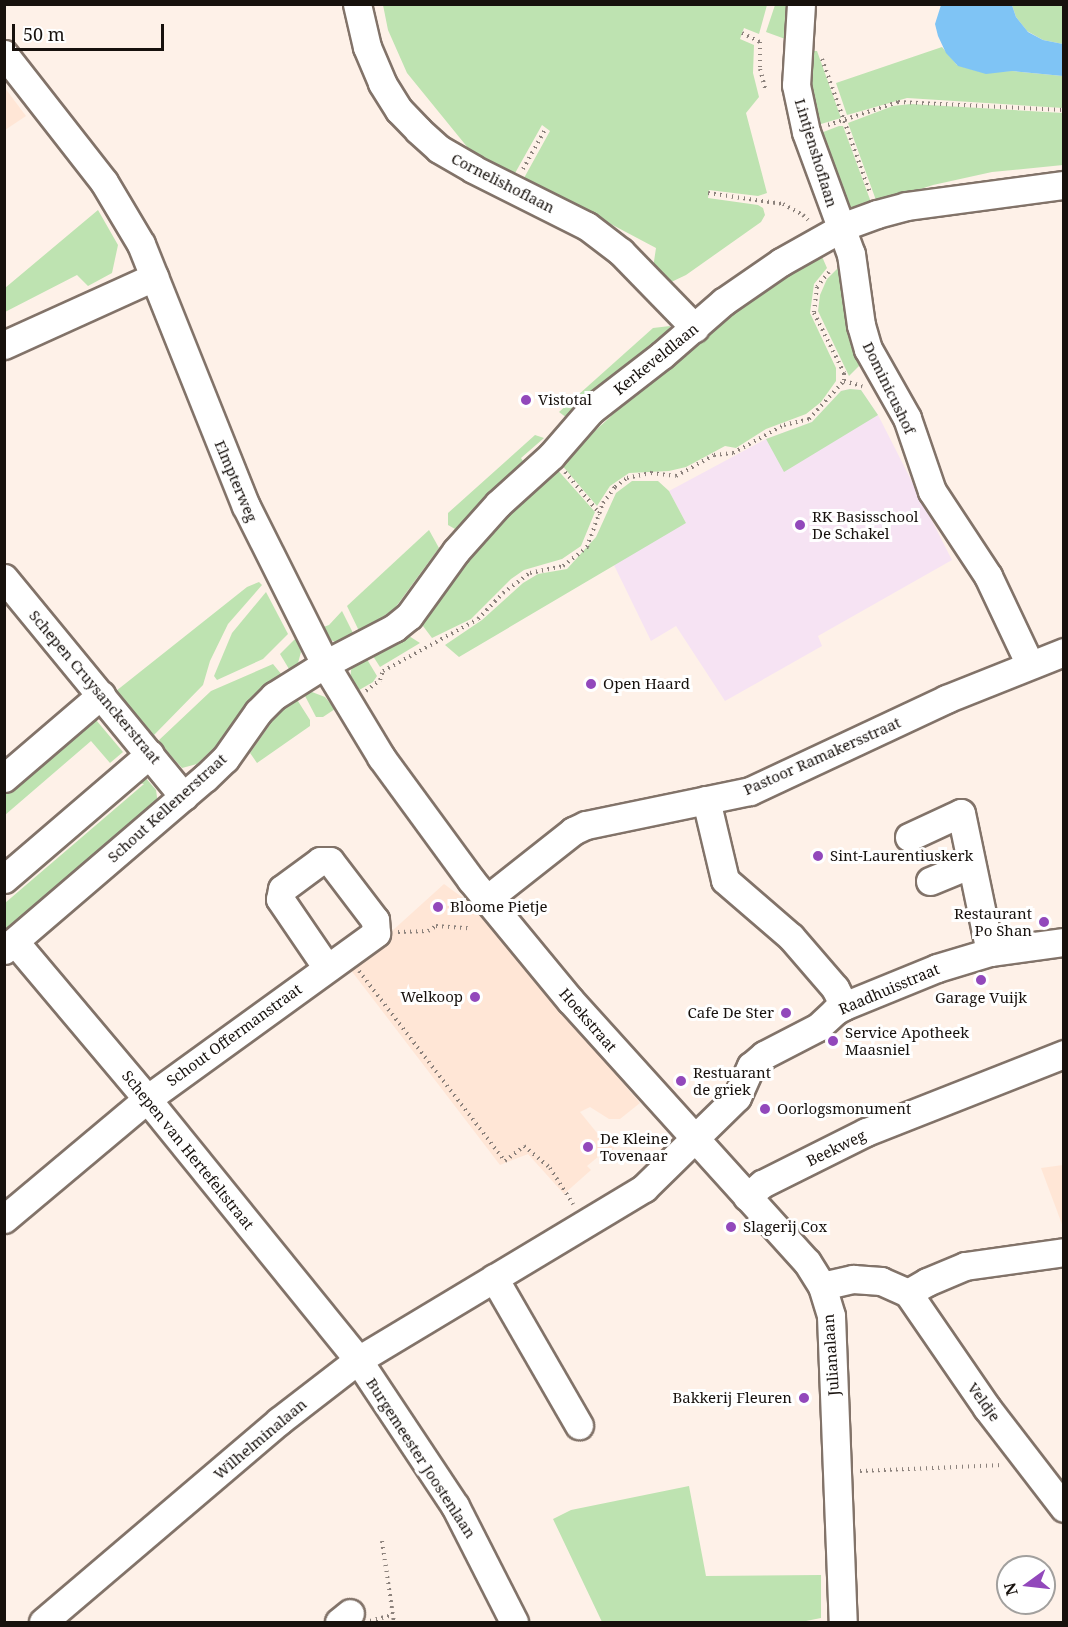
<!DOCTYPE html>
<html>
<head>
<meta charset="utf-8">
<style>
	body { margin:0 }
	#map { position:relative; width:1068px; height:1627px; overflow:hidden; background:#fef1e8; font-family:"Noto Serif",serif }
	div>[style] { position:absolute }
	.built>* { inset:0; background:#ffe6d6 }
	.education>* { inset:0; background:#f6e3f3 }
	.green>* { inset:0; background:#bee3b1 }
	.water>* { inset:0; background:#7fc4f5 }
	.path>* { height:4px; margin-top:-2px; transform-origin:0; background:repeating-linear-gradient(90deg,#8c827c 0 1.5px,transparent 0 6px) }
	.roads { filter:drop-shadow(2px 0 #827369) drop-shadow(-2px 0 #827369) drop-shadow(0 2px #827369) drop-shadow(0 -2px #827369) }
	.minor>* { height:27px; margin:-13.5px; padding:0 13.5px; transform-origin:13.5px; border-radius:13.5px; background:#fff }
	.dots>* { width:16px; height:16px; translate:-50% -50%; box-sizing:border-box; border:3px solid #fff; border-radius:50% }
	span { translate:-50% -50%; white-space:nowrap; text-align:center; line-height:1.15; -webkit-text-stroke:6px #fff; paint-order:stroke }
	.street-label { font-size:15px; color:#17110d }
	.poi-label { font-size:15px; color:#17110d }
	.left { translate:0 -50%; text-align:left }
	.right { translate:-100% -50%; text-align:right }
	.frame { position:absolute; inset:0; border:6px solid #17110d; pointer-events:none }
	.north { position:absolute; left:996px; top:1555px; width:60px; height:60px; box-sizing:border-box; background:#fff; border:2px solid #a2a09e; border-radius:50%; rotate:255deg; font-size:16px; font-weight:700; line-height:24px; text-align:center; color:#17110d }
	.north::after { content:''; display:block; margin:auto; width:21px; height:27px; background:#9248bb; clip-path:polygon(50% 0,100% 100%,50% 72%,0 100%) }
	.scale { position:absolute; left:12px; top:24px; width:152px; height:27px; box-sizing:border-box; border:3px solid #17110d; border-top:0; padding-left:8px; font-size:18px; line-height:21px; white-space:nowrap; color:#17110d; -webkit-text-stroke:4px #fff; paint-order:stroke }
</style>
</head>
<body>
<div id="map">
	<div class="built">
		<i style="clip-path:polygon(5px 88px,26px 116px,5px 130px,4px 130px)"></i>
		<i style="clip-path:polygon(444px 884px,466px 900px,640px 1103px,620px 1119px,609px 1119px,590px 1107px,580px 1112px,606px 1144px,612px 1143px,614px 1148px,611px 1152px,605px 1151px,587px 1166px,591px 1170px,564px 1194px,528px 1154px,500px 1165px,350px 969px)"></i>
		<i style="clip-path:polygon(1063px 1165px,1064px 1165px,1063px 1227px,1041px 1168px)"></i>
	</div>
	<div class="education">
		<i style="clip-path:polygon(850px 389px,861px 390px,878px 415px,952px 560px,818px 636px,822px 646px,725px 701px,676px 626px,651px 641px,612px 561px,686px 523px,669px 491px,766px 439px,812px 422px,841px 391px)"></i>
	</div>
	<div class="green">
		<i style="clip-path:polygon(383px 5px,767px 5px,759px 34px,744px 28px,740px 39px,754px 45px,753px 73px,759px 97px,746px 113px,767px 193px,758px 196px,709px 190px,708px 198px,758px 205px,763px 208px,765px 215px,761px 222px,686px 275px,667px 284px,653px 268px,656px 248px,524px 178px,550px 131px,542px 125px,514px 175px,477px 159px,407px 73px,388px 30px)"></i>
		<i style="clip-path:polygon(775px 5px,793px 5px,788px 40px,766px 32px)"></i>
		<i style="clip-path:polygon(1012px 5px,1063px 5px,1063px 44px,1043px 40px,1027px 31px,1016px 17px)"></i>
		<i style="clip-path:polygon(942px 47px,957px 65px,981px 72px,1012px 71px,1063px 76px,1063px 108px,907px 98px,847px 115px,836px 83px)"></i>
		<i style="clip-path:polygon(803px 51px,817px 51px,841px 118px,811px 127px)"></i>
		<i style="clip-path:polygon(911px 104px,1063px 113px,1063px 165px,992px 172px,933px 185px,877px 203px,848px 123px,893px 106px)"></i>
		<i style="clip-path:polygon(839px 126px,843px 126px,872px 205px,851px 211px,845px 209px,813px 136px)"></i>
		<i style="clip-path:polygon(98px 210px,118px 245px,112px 273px,88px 286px,77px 275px,5px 312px,5px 288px)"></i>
		<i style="clip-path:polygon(820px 252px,827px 268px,814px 284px,810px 313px,836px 368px,836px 381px,821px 402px,806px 414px,766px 429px,736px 448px,725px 446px,686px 467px,669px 471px,629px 473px,610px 486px,597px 506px,560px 463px,717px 319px)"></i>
		<i style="clip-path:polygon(844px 262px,865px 360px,849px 376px,818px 311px,820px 295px,827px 279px)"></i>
		<i style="clip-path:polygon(670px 326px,669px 334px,571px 421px,559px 412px,653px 328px)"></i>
		<i style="clip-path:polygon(850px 389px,861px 390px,878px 415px,784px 472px,766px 439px,812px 422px,841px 391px)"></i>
		<i style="clip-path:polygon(535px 435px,544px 438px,521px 458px,525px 464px,455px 529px,448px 525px,448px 513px)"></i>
		<i style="clip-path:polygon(555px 467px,595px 512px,581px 546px,562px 559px,524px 570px,511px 579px,471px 619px,432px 638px,417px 618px,485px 529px)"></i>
		<i style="clip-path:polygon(632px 481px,658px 481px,669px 491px,686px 523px,459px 657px,445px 645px,482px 620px,523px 583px,538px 574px,567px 569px,596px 537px,616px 493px)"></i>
		<i style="clip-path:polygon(429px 530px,439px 548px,395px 608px,360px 633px,347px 606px)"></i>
		<i style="clip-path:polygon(259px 582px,262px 585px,228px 624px,210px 661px,203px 685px,154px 735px,116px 691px,247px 587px)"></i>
		<i style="clip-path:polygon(266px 592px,288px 634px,263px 659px,217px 680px,214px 676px,232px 633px)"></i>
		<i style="clip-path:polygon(342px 611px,355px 637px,335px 642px,327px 638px,318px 629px,329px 625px)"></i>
		<i style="clip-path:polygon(401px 631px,420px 643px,380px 667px,371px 653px)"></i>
		<i style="clip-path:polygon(297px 637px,301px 652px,298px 663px,289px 669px,280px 654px)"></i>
		<i style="clip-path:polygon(365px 656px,377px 676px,373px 682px,354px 693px,350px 684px,351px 670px,357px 660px)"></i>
		<i style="clip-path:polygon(273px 664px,282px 675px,267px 685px,239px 714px,221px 741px,197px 764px,182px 768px,158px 741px,211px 691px)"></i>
		<i style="clip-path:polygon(312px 692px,325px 697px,335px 709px,323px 717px,316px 717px,304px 694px)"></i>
		<i style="clip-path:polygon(296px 698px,310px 720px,310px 726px,257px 763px,250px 753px,271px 723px,270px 714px,283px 709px)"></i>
		<i style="clip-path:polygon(91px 714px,123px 752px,110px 763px,91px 741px,5px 815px,5px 786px)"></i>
		<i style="clip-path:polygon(139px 770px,156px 790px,158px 804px,5px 934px,5px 903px,144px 784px,128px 781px)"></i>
		<i style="clip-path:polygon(689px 1486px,706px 1576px,821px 1575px,821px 1618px,801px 1622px,602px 1622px,553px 1519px,571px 1510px)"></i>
	</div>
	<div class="water">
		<i style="clip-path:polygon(941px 5px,1012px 5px,1016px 17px,1028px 32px,1043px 40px,1063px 44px,1063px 76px,1012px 71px,986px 74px,958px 66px,946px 53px,938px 36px,935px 24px)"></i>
	</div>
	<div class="path">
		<i style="left:742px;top:33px;width:20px;rotate:27deg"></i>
		<i style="left:760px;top:42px;width:27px;rotate:90deg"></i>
		<i style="left:760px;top:69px;width:23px;rotate:75deg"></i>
		<i style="left:822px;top:59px;width:142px;rotate:70.3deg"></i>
		<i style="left:828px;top:125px;width:74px;rotate:-18.2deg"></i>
		<i style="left:898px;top:102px;width:166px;rotate:2.8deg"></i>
		<i style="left:523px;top:169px;width:47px;rotate:-60.7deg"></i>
		<i style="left:708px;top:193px;width:76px;rotate:8.3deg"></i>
		<i style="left:783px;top:204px;width:23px;rotate:29deg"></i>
		<i style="left:803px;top:215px;width:7px;rotate:45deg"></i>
		<i style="left:829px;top:272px;width:19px;rotate:129deg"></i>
		<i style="left:817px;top:287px;width:26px;rotate:97deg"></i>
		<i style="left:814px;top:313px;width:67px;rotate:63.4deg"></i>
		<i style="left:844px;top:373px;width:8px;rotate:90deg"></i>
		<i style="left:844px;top:381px;width:19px;rotate:16deg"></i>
		<i style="left:565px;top:472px;width:55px;rotate:50.2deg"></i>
		<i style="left:366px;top:691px;width:18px;rotate:-38deg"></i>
		<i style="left:380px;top:680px;width:9px;rotate:-72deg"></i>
		<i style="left:383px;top:671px;width:108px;rotate:-28.7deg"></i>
		<i style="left:478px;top:619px;width:36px;rotate:-46deg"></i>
		<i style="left:503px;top:593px;width:34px;rotate:-37deg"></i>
		<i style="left:530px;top:573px;width:34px;rotate:-12deg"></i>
		<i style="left:563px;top:566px;width:31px;rotate:-38deg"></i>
		<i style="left:587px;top:547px;width:47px;rotate:-70deg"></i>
		<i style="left:603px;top:503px;width:20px;rotate:-53deg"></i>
		<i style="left:615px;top:487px;width:15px;rotate:-37deg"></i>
		<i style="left:627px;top:478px;width:25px;rotate:-12deg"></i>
		<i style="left:651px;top:473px;width:25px;rotate:7deg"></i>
		<i style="left:676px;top:476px;width:43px;rotate:-28.9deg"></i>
		<i style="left:714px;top:455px;width:19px;rotate:-6deg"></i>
		<i style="left:733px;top:453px;width:58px;rotate:-28.8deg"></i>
		<i style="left:784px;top:425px;width:26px;rotate:-13deg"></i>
		<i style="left:809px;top:419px;width:52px;rotate:-47.4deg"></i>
		<i style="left:398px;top:932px;width:30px;rotate:-2deg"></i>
		<i style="left:428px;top:931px;width:9px;rotate:-32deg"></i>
		<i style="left:436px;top:926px;width:32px;rotate:4deg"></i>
		<i style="left:359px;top:971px;width:240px;rotate:52.5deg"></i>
		<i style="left:505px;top:1161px;width:24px;rotate:-38deg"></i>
		<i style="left:524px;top:1146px;width:34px;rotate:40deg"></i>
		<i style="left:550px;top:1168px;width:43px;rotate:57.4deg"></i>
		<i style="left:860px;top:1471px;width:143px;rotate:-2.4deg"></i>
		<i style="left:382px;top:1541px;width:82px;rotate:81.6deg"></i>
		<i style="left:370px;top:1621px;width:23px;rotate:-15deg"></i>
	</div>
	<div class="roads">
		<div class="minor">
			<i style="left:357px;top:4px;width:44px;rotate:76.9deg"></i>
			<i style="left:367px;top:47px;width:39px;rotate:67deg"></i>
			<i style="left:382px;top:83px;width:32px;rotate:58deg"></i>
			<i style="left:399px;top:110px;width:28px;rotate:46deg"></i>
			<i style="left:418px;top:130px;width:28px;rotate:42deg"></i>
			<i style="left:439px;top:149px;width:39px;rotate:30deg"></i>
			<i style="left:473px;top:169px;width:127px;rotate:26.6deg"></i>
			<i style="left:587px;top:226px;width:43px;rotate:37.4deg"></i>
			<i style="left:621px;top:252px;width:106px;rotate:45.8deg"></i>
			<i style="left:801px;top:4px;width:81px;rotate:93.5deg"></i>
			<i style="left:796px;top:85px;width:48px;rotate:78deg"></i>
			<i style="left:806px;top:132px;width:130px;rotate:69.8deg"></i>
			<i style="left:851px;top:254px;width:72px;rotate:82deg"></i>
			<i style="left:861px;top:325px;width:25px;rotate:74deg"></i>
			<i style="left:868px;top:349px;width:79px;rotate:60.5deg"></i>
			<i style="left:907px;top:418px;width:77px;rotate:71.1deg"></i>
			<i style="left:932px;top:491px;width:102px;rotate:56.6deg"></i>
			<i style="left:988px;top:576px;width:98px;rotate:64.7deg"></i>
			<i style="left:4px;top:54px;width:162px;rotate:52deg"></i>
			<i style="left:104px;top:182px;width:72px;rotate:59.2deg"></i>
			<i style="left:141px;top:244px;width:282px;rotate:68.2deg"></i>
			<i style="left:246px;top:506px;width:177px;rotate:63.4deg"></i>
			<i style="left:325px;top:664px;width:109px;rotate:58.9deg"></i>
			<i style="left:381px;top:757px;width:152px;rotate:53.8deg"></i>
			<i style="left:471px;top:880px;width:156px;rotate:50.5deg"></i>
			<i style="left:570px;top:1000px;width:353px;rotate:47.9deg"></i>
			<i style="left:807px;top:1262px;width:28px;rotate:58deg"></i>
			<i style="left:822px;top:1286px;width:31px;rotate:73deg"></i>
			<i style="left:831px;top:1316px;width:306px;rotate:87.8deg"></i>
			<i style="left:4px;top:345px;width:165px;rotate:-24.4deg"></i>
			<i style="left:4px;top:578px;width:283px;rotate:50.6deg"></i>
			<i style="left:4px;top:778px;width:128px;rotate:-40.6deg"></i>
			<i style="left:706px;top:800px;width:82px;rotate:76.6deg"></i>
			<i style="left:725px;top:880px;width:87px;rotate:40.8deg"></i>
			<i style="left:791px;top:937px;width:67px;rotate:49.2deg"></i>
			<i style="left:835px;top:988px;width:20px;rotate:63deg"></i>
			<i style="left:909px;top:837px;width:57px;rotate:-24.8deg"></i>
			<i style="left:961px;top:813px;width:142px;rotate:78.2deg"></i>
			<i style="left:4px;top:879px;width:192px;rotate:-40.6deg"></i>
			<i style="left:930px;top:881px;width:44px;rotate:-22.5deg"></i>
			<i style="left:487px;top:899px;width:110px;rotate:-38.3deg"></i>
			<i style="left:573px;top:831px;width:14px;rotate:-25deg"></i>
			<i style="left:586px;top:825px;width:167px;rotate:-11.7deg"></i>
			<i style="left:750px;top:791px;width:217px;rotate:-25.1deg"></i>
			<i style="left:946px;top:699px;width:127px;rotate:-21.7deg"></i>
			<i style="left:15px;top:942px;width:205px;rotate:49.9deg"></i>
			<i style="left:147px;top:1099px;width:336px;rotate:51deg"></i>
			<i style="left:358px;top:1360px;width:175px;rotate:56.4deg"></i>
			<i style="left:455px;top:1506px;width:130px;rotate:63deg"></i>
			<i style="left:4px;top:950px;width:265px;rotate:-40.6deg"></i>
			<i style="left:205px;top:778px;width:28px;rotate:-44deg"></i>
			<i style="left:225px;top:759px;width:57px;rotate:-54.9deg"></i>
			<i style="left:258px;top:712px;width:23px;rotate:-45deg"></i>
			<i style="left:274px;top:696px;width:60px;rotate:-32.1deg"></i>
			<i style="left:325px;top:664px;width:78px;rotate:-27.6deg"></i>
			<i style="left:394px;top:628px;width:19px;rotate:-39deg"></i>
			<i style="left:409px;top:616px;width:80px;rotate:-54.1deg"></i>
			<i style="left:456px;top:551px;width:63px;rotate:-48.2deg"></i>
			<i style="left:498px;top:504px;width:72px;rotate:-42.2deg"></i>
			<i style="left:551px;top:456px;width:61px;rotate:-49deg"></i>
			<i style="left:591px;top:410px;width:90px;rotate:-37.8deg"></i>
			<i style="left:662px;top:355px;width:81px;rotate:-41deg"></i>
			<i style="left:723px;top:302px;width:70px;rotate:-34.6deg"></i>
			<i style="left:781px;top:262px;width:76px;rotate:-29.3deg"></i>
			<i style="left:847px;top:225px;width:32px;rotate:-20deg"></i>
			<i style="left:877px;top:214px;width:30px;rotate:-15deg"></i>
			<i style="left:906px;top:206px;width:159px;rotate:-7.6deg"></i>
			<i style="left:747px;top:1197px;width:20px;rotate:-41deg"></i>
			<i style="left:762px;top:1184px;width:116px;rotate:-26.6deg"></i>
			<i style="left:866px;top:1132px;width:213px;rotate:-21.5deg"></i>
			<i style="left:4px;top:1219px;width:187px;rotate:-40deg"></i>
			<i style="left:147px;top:1099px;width:283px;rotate:-35.9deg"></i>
			<i style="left:376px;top:933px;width:13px;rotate:-94deg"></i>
			<i style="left:375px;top:920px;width:74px;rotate:-127.3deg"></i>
			<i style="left:330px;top:861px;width:10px;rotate:180deg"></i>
			<i style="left:320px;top:861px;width:47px;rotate:143.6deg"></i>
			<i style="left:282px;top:889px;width:10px;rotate:101deg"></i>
			<i style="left:280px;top:899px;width:83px;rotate:55.7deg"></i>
			<i style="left:494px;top:1278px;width:170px;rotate:60deg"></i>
			<i style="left:822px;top:1286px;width:32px;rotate:-13deg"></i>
			<i style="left:853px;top:1279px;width:28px;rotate:4deg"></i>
			<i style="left:881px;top:1281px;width:30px;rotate:24deg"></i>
			<i style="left:908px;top:1293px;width:140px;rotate:55.5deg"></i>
			<i style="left:987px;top:1408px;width:126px;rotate:52.4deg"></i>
			<i style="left:908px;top:1293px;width:22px;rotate:-30deg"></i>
			<i style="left:927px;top:1282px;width:41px;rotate:-22.8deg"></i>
			<i style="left:965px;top:1266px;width:100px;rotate:-8deg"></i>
			<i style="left:43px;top:1622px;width:310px;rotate:-40.4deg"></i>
			<i style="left:279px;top:1421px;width:100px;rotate:-37.7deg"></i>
			<i style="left:358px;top:1360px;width:334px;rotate:-31deg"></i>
			<i style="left:644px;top:1188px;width:130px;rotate:-44.4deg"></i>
			<i style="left:737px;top:1097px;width:34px;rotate:-66deg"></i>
			<i style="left:751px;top:1066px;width:17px;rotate:-40deg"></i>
			<i style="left:764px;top:1055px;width:61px;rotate:-27.4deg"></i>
			<i style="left:818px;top:1027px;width:23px;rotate:-43deg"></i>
			<i style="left:835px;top:1011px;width:10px;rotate:-29deg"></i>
			<i style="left:844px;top:1006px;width:100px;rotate:-22.2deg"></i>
			<i style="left:937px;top:968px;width:55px;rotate:-16.8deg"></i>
			<i style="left:990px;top:952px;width:75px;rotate:-7.7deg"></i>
			<i style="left:339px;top:1622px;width:14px;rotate:-39deg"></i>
		</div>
	</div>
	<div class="dots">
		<i style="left:526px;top:400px;background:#9248bb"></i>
		<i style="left:800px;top:525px;background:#9248bb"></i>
		<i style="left:591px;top:684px;background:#9248bb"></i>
		<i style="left:818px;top:856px;background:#9248bb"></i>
		<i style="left:438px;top:907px;background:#9248bb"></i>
		<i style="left:1044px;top:922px;background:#9248bb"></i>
		<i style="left:981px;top:980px;background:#9248bb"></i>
		<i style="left:475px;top:997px;background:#9248bb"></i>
		<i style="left:786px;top:1013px;background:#9248bb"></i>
		<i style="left:833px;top:1041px;background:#9248bb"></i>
		<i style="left:681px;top:1081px;background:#9248bb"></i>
		<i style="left:765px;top:1109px;background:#9248bb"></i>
		<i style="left:588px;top:1147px;background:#9248bb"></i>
		<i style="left:731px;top:1227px;background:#9248bb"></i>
		<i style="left:804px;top:1398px;background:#9248bb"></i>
	</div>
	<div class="street-label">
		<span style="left:816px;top:153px;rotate:73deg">Lintjenshoflaan</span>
		<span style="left:503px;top:183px;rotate:27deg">Cornelishoflaan</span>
		<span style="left:656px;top:359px;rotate:-39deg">Kerkeveldlaan</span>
		<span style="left:889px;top:388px;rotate:64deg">Dominicushof</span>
		<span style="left:236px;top:481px;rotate:67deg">Elmpterweg</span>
		<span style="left:95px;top:687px;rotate:50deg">Schepen Cruysanckerstraat</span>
		<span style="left:822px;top:756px;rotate:-24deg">Pastoor Ramakersstraat</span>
		<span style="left:167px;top:808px;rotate:-42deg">Schout Kellenerstraat</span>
		<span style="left:889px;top:989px;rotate:-23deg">Raadhuisstraat</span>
		<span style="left:588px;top:1020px;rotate:49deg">Hoekstraat</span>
		<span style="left:234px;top:1035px;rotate:-36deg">Schout Offermanstraat</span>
		<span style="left:836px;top:1148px;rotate:-26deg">Beekweg</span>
		<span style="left:188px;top:1150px;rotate:51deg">Schepen van Hertefeltstraat</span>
		<span style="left:831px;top:1355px;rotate:-94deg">Julianalaan</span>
		<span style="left:984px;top:1402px;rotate:54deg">Veldje</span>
		<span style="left:260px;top:1439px;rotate:-40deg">Wilhelminalaan</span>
		<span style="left:421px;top:1458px;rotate:57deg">Burgemeester Joostenlaan</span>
	</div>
	<div class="poi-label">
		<span class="left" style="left:538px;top:400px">Vistotal</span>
		<span class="left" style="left:812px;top:525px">RK Basisschool<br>De Schakel</span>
		<span class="left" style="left:603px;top:684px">Open Haard</span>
		<span class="left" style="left:830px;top:856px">Sint-Laurentiuskerk</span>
		<span class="left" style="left:450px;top:907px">Bloome Pietje</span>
		<span class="right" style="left:1032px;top:922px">Restaurant<br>Po Shan</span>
		<span class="right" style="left:463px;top:997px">Welkoop</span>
		<span style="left:981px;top:998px">Garage Vuijk</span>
		<span class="right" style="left:774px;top:1013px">Cafe De Ster</span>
		<span class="left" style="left:845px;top:1041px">Service Apotheek<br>Maasniel</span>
		<span class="left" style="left:693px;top:1081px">Restuarant<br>de griek</span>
		<span class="left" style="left:777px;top:1109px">Oorlogsmonument</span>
		<span class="left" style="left:600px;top:1147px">De Kleine<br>Tovenaar</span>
		<span class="left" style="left:743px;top:1227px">Slagerij Cox</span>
		<span class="right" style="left:792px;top:1398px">Bakkerij Fleuren</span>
	</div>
	<div class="frame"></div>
	<div class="north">N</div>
	<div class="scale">50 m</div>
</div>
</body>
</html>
